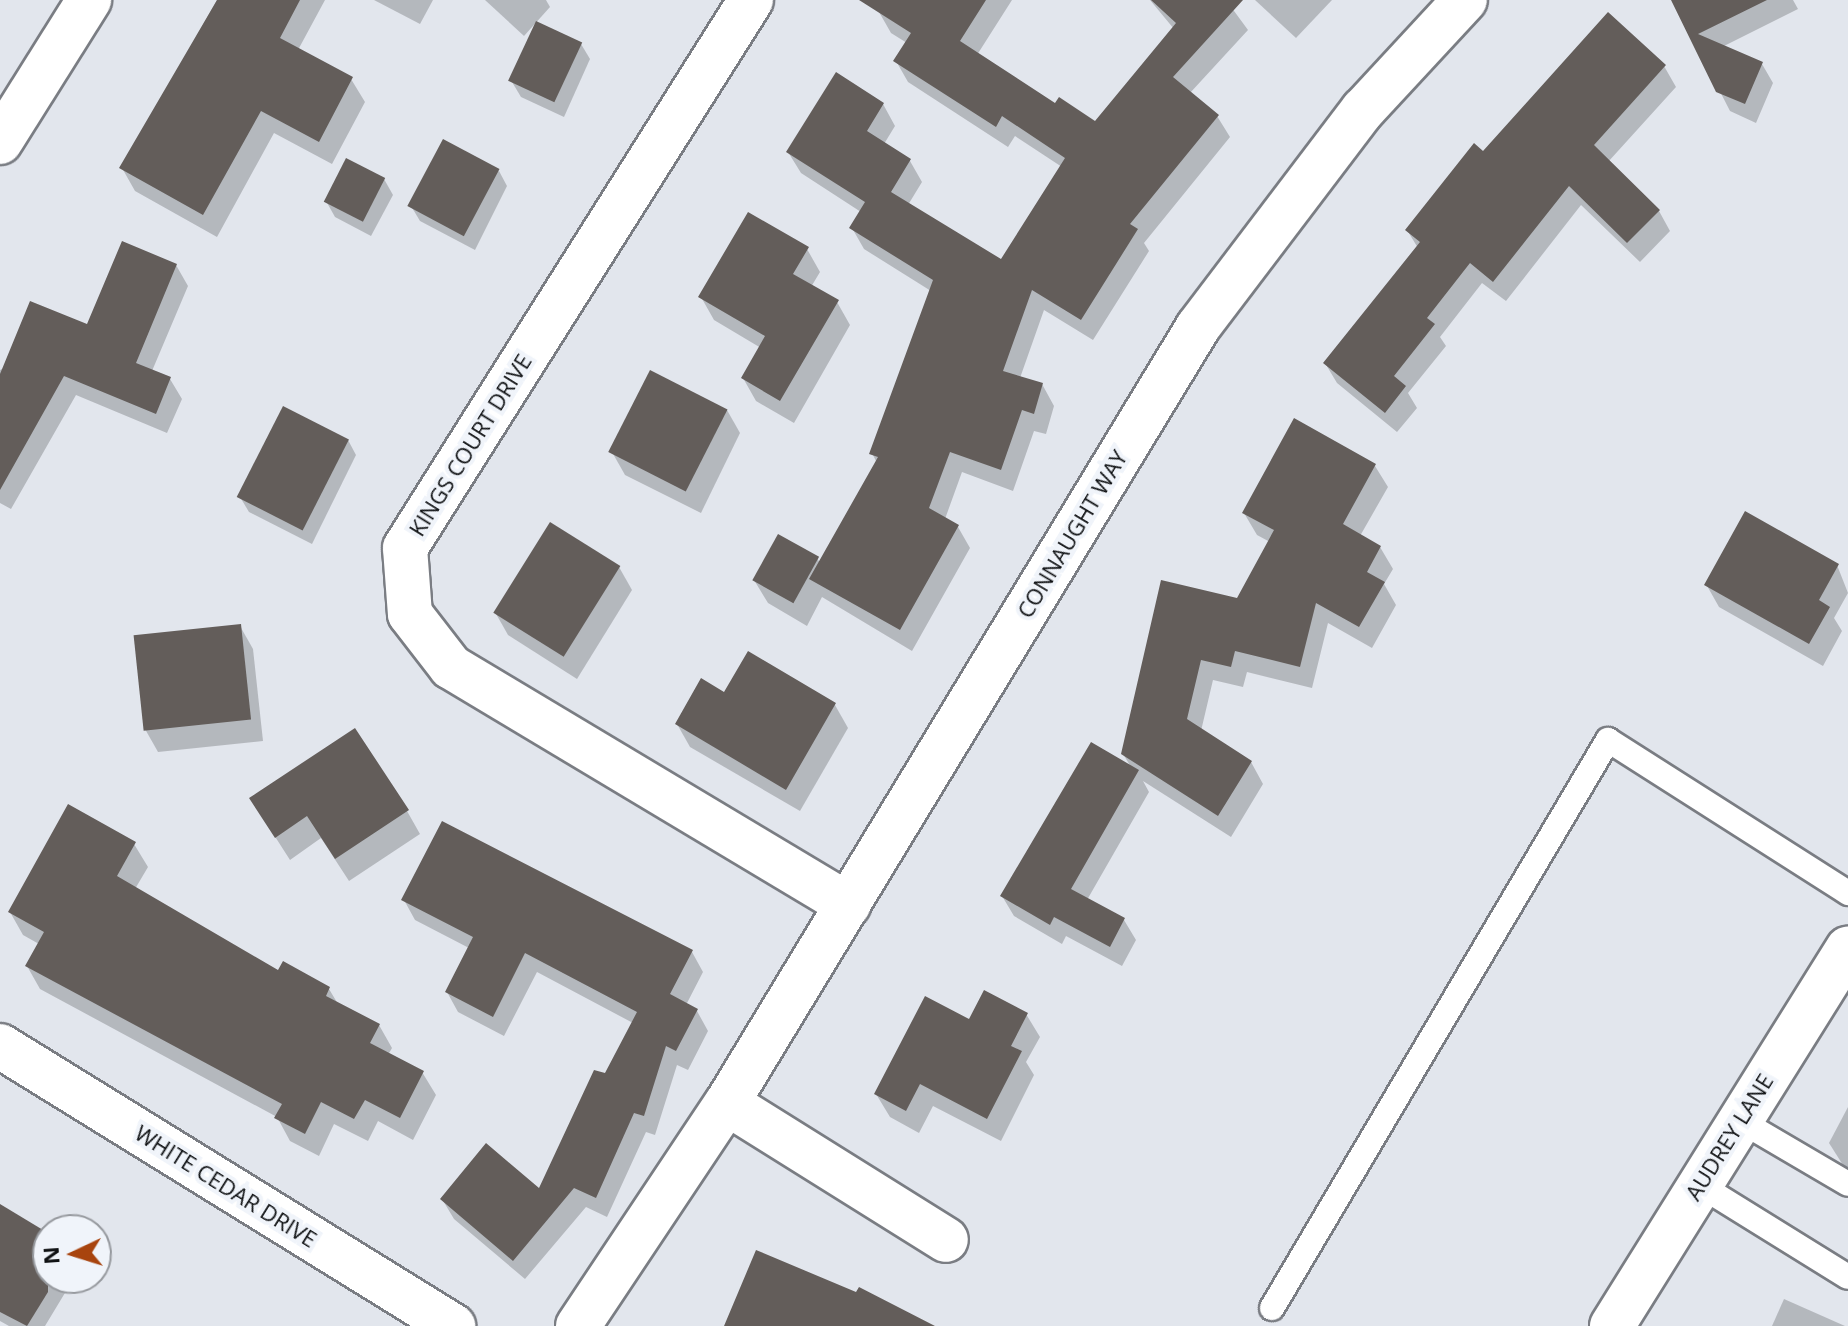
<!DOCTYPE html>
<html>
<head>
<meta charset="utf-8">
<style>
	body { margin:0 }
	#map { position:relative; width:1848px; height:1326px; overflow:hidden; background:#e2e6ed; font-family:"Open Sans",sans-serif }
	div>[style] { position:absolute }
	.shadow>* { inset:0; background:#0003 }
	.building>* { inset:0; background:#635d5a; transform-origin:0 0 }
	.roads { filter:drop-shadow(2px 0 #7a7d83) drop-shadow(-2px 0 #7a7d83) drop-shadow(0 2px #7a7d83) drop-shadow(0 -2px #7a7d83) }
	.service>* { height:24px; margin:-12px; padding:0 12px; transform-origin:12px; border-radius:12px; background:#fff }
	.minor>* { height:44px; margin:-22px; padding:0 22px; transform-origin:22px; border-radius:22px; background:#fff }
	span { translate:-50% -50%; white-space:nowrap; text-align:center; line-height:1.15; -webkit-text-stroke:8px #f0f4fa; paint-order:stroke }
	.street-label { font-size:22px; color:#0f1113 }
	.north { position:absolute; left:32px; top:1214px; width:80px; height:80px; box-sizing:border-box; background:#f0f4fa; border:2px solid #96999e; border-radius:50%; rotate:266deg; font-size:22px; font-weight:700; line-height:32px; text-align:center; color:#0f1113 }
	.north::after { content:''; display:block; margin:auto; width:28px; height:36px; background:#a8440e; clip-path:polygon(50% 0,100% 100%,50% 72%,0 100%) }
</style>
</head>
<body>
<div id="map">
	<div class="shadow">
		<i style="clip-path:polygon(217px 0,325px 0,298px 50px,351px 79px,365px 102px,332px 164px,274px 133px,217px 237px,135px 191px,122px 168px)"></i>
		<i style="clip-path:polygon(374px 0,433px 0,420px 24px)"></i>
		<i style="clip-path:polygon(485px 0,546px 0,550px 7px,524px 36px)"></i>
		<i style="clip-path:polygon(886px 0,1012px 0,977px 55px,1056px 106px,1096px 124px,1174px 29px,1150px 0,1226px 0,1248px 30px,1190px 93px,1217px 116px,1230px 137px,1144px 243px,1149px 251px,1093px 340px,1044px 310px,1020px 378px,1042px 384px,1054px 406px,1046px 434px,1034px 431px,1013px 491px,962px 472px,945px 519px,958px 527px,970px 548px,912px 651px,822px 597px,807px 626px,768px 603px,754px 580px,817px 558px,820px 563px,877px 463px,872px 453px,931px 291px,864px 249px,852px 228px,861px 212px,801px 173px,788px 152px,883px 104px,895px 126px,884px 144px,910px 161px,922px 182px,908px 205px,1002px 261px,1062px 167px,1015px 136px,1008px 147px,908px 82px,896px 61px,907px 43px,891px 33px,879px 12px)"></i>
		<i style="clip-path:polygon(1255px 0,1332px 0,1296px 38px)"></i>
		<i style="clip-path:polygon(1673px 0,1793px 0,1798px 9px,1722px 47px,1762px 64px,1773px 83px,1756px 123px,1730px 111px)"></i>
		<i style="clip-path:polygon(581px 44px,590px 59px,564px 117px,521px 97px,512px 82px)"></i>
		<i style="clip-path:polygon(1664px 66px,1676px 87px,1608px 162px,1659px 211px,1670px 231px,1640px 262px,1581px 205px,1506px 301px,1482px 283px,1440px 337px,1446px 346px,1408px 393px,1417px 408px,1397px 432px,1337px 383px,1325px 363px,1418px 248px,1407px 230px,1484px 154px)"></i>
		<i style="clip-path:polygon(499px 171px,507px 186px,475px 250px,420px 221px,411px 206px)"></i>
		<i style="clip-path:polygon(384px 179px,393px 195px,371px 236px,335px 217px,326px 201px)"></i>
		<i style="clip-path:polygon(807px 249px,820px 272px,811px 287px,837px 302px,850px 325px,794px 423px,756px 401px,743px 378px,761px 348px,714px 320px,701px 297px)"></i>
		<i style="clip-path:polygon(176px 265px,188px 286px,152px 371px,170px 379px,182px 399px,167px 433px,76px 395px,11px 509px,0 503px,0 370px,88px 327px)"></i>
		<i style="clip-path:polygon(727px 410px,740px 433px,701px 513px,625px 475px,612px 452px)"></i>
		<i style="clip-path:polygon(348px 440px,356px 455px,312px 544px,249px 512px,240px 497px)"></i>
		<i style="clip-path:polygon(1375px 466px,1388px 487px,1360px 536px,1380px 547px,1393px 569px,1384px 584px,1396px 605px,1372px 648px,1328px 623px,1312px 688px,1247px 672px,1243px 687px,1213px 680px,1201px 731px,1251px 762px,1263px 784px,1231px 837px,1143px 781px,1149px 792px,1087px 900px,1124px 920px,1136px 940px,1122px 966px,1066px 936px,1062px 944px,1014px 916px,1002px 896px,1131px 767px,1123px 754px,1238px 600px,1270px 542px,1257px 535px,1244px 513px)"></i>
		<i style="clip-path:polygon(1837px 565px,1848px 593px,1834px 618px,1842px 631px,1823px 666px,1719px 607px,1706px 584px)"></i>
		<i style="clip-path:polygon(619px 567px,632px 590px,577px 679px,508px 635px,495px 612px)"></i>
		<i style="clip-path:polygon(240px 626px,253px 649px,263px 741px,158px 752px,145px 729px)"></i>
		<i style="clip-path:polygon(725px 694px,835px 705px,848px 728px,800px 811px,690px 747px,677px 724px)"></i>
		<i style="clip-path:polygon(251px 799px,407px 811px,420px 834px,349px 881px,321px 838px,290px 860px)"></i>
		<i style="clip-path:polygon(134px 844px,148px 867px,135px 889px,279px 972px,329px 989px,338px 1004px,379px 1025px,392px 1048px,388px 1055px,422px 1072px,436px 1095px,413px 1140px,378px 1121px,368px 1141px,334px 1124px,319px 1156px,290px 1141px,277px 1117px,40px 989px,27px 966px,39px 944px,23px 935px,10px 912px)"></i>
		<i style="clip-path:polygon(404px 900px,692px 952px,703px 972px,686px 1005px,697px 1011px,708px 1031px,688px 1070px,677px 1065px,655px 1135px,646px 1132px,607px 1217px,586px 1207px,525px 1279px,454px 1219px,442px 1199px,540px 1192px,633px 1023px,537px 972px,504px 1036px,458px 1012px,447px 992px,469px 948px,415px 920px)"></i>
		<i style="clip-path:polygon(1026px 1014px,1040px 1037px,1026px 1062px,1034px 1075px,1001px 1141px,933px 1106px,919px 1133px,890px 1117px,876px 1094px,969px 1022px)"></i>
		<i style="clip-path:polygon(1848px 1107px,1848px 1173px,1829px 1143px)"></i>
		<i style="clip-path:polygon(0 1216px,48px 1235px,48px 1278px,74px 1278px,45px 1326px,9px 1326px,0 1321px)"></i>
		<i style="clip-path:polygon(1784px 1299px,1845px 1326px,1772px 1326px)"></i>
	</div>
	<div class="building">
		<i style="clip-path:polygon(217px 0,300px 0,280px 38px,353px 77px,319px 142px,261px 111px,203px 215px,119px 168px)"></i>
		<i style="clip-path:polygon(859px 0,986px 0,960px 41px,1055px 103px,1059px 97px,1095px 121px,1176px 23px,1151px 0,1243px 0,1173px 77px,1219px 115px,1130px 224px,1138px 229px,1081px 320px,1032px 290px,1003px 371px,1043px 383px,1034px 414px,1022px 410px,1001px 470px,950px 452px,929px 508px,959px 525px,900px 630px,809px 579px,878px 457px,869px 454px,933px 280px,849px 228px,865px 202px,786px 152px,836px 72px,884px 103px,867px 131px,911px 159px,891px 192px,1001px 259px,1065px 158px,1002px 116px,996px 127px,893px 61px,911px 33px)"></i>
		<i style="clip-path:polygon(1671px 0,1767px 0,1698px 34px,1763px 62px,1745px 104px,1716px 92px)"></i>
		<i style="clip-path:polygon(1608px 12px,1666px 65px,1594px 145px,1660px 210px,1627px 243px,1569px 186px,1493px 282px,1470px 263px,1427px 318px,1435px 324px,1394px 376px,1406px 386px,1385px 413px,1323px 363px,1420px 242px,1405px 230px,1474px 143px,1483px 151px)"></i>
		<i style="left:536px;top:21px;width:51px;height:66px;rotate:25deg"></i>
		<i style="left:443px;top:139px;width:64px;height:76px;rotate:28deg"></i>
		<i style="left:346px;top:158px;width:44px;height:49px;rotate:27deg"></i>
		<i style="clip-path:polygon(748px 212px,809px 247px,793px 274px,839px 300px,780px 401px,741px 378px,765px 336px,698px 297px)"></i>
		<i style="clip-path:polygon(122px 241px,177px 264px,136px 363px,171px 377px,156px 414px,64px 376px,0 490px,0 374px,30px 301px,87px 324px)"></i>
		<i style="left:650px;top:370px;width:87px;height:92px;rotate:27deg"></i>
		<i style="left:283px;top:406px;width:74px;height:102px;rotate:27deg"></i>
		<i style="clip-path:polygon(1294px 418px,1376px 464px,1343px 524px,1381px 546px,1367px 572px,1385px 582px,1359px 627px,1316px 603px,1300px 667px,1235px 651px,1231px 667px,1201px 660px,1187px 719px,1252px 761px,1218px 816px,1121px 754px,1161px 580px,1237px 598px,1274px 530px,1242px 513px)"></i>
		<i style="clip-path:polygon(1745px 511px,1839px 564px,1819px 600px,1830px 607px,1809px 644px,1704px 585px)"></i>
		<i style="left:550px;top:522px;width:83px;height:107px;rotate:32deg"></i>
		<i style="left:778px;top:534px;width:47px;height:53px;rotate:29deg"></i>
		<i style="left:241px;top:624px;width:96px;height:108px;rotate:84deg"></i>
		<i style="clip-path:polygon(748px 651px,836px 703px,786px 790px,675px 724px,701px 678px,724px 692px)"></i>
		<i style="clip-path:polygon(355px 728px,409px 810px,335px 859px,307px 816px,275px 838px,249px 798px)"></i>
		<i style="clip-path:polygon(1091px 742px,1139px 770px,1071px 889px,1125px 918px,1110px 947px,1054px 917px,1050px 925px,1000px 896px)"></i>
		<i style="clip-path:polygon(68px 804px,136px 842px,117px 876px,278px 970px,283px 961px,330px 987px,326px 996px,380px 1024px,370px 1043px,424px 1071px,400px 1118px,365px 1100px,354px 1119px,321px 1102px,305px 1134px,274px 1118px,282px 1104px,25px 966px,44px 932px,8px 912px)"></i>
		<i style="clip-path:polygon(442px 821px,693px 950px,670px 994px,698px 1009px,676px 1051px,666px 1046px,644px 1116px,634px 1113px,596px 1198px,574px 1188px,513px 1261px,440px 1199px,486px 1143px,539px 1188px,594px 1070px,605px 1073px,637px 1012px,525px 953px,493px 1017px,445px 992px,473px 937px,401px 900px)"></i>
		<i style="clip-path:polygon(984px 990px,1028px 1013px,1011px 1046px,1022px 1051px,987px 1119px,920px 1084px,906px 1111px,874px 1094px,925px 996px,969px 1019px)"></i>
		<i style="clip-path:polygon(0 1204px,48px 1233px,48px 1292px,27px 1326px,0 1312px)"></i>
		<i style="clip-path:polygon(756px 1250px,856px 1292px,859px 1287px,935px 1326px,724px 1326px)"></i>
	</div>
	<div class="roads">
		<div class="service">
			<i style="left:1739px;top:1120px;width:126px;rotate:30.4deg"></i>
			<i style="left:1698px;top:1184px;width:176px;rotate:31.8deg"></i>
			<i style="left:1272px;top:1308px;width:660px;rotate:-59.39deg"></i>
			<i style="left:1608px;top:740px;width:285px;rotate:32.5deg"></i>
		</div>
		<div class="minor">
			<i style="left:751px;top:0;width:648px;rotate:122.27deg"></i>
			<i style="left:405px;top:548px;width:66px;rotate:85.7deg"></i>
			<i style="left:410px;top:614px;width:67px;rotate:52.3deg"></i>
			<i style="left:451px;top:667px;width:463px;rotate:30.9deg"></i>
			<i style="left:0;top:142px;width:168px;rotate:-57.9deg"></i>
			<i style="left:0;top:1046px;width:533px;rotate:31.72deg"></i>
			<i style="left:727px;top:1103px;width:258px;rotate:32deg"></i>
			<i style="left:578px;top:1326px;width:268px;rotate:-56.3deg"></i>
			<i style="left:727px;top:1103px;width:908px;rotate:-58.74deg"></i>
			<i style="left:1198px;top:327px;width:273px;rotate:-52.8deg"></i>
			<i style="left:1363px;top:110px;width:150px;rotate:-47.2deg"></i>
			<i style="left:1612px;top:1326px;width:445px;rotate:-58deg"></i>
		</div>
	</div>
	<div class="street-label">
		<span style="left:470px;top:445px;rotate:-58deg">KINGS COURT DRIVE</span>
		<span style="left:1072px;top:534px;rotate:-59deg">CONNAUGHT WAY</span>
		<span style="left:1729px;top:1137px;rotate:-58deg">AUDREY LANE</span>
		<span style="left:226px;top:1186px;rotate:32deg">WHITE CEDAR DRIVE</span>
	</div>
	<div class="north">N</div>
</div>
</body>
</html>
